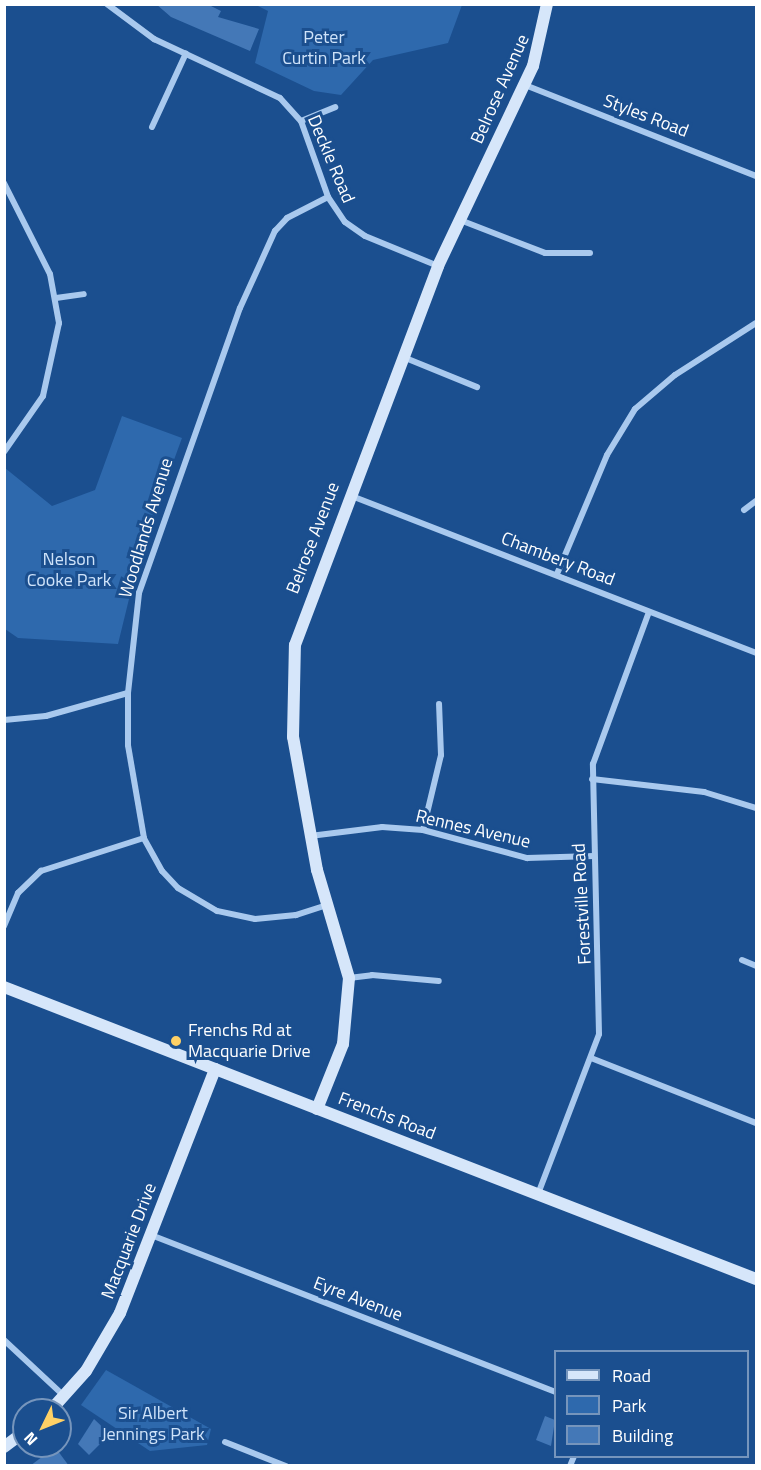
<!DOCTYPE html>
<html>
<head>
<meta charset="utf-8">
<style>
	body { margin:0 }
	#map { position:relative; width:761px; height:1470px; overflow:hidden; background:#1b4f8f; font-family:"Titillium Web",sans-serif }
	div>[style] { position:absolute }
	.green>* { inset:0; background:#2e69ad }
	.building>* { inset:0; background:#4478b7 }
	.street>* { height:6px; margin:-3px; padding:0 3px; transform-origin:3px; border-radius:3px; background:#a9c9ee }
	.secondary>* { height:12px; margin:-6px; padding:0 6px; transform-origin:6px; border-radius:6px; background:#d6e6fa }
	.dots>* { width:16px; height:16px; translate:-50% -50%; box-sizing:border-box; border:3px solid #1b4f8f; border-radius:50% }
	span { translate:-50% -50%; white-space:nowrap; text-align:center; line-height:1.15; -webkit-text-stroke:6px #1b4f8f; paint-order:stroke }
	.park-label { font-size:18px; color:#cfe3fa }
	.street-label { font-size:18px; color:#fff }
	.poi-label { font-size:18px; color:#fff }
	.left { translate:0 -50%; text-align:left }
	.frame { position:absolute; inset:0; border:6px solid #fff; pointer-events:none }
	.legend { position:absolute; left:554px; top:1350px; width:195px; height:108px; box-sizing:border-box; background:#1b4f8f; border:2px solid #7695bc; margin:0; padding:8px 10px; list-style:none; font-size:18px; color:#fff }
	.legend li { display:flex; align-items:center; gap:12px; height:30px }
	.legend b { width:30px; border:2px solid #7695bc }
	.north { position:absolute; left:12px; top:1398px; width:60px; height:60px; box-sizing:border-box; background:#1b4f8f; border:2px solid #7695bc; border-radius:50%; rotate:227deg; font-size:16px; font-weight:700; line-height:24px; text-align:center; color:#fff }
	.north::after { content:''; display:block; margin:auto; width:21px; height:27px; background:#ffd166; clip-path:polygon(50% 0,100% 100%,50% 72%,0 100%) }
</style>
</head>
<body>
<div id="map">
	<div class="green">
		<i style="clip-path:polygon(256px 5px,462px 5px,448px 43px,373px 60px,341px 95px,314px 91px,255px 63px,268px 11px)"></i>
		<i style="clip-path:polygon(122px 416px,182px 438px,141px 550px,118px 644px,18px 638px,5px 629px,5px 468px,52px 506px,95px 490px)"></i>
		<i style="clip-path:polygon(106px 1370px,211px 1429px,207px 1445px,150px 1451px,81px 1405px)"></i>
	</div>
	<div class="building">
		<i style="clip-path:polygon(156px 4px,207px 4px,221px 11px,218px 17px,259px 29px,250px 51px,171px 17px)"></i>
		<i style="clip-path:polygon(545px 1416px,555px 1420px,551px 1446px,536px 1440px)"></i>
		<i style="clip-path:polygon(94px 1419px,110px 1434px,89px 1455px,78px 1444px)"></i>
		<i style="clip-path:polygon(55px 1447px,69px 1466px,30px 1466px)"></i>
	</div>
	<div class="street">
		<i style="left:107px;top:4px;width:59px;rotate:36.7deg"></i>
		<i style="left:154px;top:39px;width:139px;rotate:25.1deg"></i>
		<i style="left:280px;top:98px;width:31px;rotate:48deg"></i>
		<i style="left:301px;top:121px;width:81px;rotate:70.4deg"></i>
		<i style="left:328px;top:197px;width:30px;rotate:56deg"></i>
		<i style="left:345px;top:222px;width:24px;rotate:35deg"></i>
		<i style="left:365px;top:236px;width:79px;rotate:22.3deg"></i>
		<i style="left:525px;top:85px;width:248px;rotate:21.5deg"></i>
		<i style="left:301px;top:121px;width:37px;rotate:-22deg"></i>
		<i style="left:152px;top:127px;width:81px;rotate:-65.3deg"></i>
		<i style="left:4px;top:183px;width:102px;rotate:63.2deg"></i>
		<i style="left:50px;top:274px;width:50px;rotate:79.6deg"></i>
		<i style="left:59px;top:323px;width:75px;rotate:102.4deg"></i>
		<i style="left:43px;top:396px;width:68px;rotate:124.9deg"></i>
		<i style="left:460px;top:220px;width:91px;rotate:21.2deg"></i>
		<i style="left:545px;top:253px;width:45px"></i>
		<i style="left:56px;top:298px;width:28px;rotate:-8deg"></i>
		<i style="left:403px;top:357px;width:80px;rotate:22.1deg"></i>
		<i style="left:349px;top:495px;width:437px;rotate:21.2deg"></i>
		<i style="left:744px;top:510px;width:15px;rotate:-37deg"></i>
		<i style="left:557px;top:574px;width:129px;rotate:-67.2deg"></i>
		<i style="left:607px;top:455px;width:54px;rotate:-58.7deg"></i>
		<i style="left:635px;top:409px;width:52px;rotate:-40.4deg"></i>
		<i style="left:675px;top:375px;width:96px;rotate:-32.7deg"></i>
		<i style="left:4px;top:720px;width:42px;rotate:-5.4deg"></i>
		<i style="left:46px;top:716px;width:85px;rotate:-15.7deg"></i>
		<i style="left:592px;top:779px;width:113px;rotate:6.6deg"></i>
		<i style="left:704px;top:792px;width:54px;rotate:17.1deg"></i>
		<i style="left:423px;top:830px;width:77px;rotate:-76.5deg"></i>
		<i style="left:441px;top:755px;width:51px;rotate:-92.2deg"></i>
		<i style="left:310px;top:836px;width:73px;rotate:-7.1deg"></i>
		<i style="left:382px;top:827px;width:41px;rotate:4.2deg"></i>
		<i style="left:423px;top:830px;width:108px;rotate:15.1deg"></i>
		<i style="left:527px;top:858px;width:67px;rotate:-1.7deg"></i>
		<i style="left:327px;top:905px;width:33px;rotate:162deg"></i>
		<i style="left:296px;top:915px;width:41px;rotate:174.4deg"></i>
		<i style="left:255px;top:919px;width:39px;rotate:-168deg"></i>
		<i style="left:217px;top:911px;width:45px;rotate:-149.5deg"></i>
		<i style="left:178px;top:888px;width:23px;rotate:-133deg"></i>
		<i style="left:162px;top:871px;width:38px;rotate:-119deg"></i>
		<i style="left:144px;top:838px;width:94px;rotate:-99.8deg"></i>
		<i style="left:128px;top:745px;width:52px;rotate:-90deg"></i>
		<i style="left:128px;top:693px;width:101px;rotate:-83.7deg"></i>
		<i style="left:139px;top:593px;width:302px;rotate:-70.5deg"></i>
		<i style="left:240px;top:308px;width:85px;rotate:-65.6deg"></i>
		<i style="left:275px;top:231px;width:18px;rotate:-47deg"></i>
		<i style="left:287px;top:218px;width:46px;rotate:-27.1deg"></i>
		<i style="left:4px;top:926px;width:36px;rotate:-67deg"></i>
		<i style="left:18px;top:893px;width:32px;rotate:-44deg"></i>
		<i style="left:41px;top:871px;width:108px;rotate:-17.8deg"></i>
		<i style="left:742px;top:960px;width:15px;rotate:23deg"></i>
		<i style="left:349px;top:978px;width:23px;rotate:-7deg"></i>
		<i style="left:372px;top:975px;width:67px;rotate:5.1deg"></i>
		<i style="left:591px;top:1058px;width:177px;rotate:21.5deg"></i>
		<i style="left:538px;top:1194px;width:171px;rotate:-69.1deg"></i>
		<i style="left:599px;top:1034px;width:270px;rotate:-91.3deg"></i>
		<i style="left:593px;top:764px;width:162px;rotate:-69.8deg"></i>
		<i style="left:151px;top:1235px;width:434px;rotate:21.2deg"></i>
		<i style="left:4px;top:1340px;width:82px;rotate:43deg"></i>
		<i style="left:225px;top:1442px;width:66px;rotate:21.5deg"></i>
		<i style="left:570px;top:1466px;width:11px;rotate:-68deg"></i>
	</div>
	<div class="secondary">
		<i style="left:4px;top:987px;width:807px;rotate:21.22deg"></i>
		<i style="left:317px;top:1109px;width:70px;rotate:-68.2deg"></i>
		<i style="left:343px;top:1044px;width:66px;rotate:-84.8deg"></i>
		<i style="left:349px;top:978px;width:113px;rotate:-106.5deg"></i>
		<i style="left:317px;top:870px;width:135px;rotate:-100.2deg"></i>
		<i style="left:293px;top:737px;width:92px;rotate:-88.8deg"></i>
		<i style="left:295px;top:645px;width:405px;rotate:-69.3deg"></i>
		<i style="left:438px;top:266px;width:221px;rotate:-64.6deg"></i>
		<i style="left:533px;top:66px;width:64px;rotate:-77.3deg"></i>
		<i style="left:51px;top:1410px;width:52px;rotate:-48.1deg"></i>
		<i style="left:86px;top:1371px;width:67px;rotate:-59.6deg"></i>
		<i style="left:120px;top:1313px;width:262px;rotate:-68.7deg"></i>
		<i style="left:4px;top:1447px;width:25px;rotate:-37deg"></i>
	</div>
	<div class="dots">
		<i style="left:176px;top:1041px;background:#ffd166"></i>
	</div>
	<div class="park-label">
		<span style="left:324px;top:48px">Peter<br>Curtin Park</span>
		<span style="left:69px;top:570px">Nelson<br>Cooke Park</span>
		<span style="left:153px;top:1424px">Sir Albert<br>Jennings Park</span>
	</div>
	<div class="street-label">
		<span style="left:500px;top:89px;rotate:-66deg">Belrose Avenue</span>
		<span style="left:646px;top:116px;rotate:21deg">Styles Road</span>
		<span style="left:331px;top:159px;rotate:67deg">Deckle Road</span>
		<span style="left:146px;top:528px;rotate:-73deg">Woodlands Avenue</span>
		<span style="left:313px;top:538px;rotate:-69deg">Belrose Avenue</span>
		<span style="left:558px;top:559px;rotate:21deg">Chambery Road</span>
		<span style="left:473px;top:829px;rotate:13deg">Rennes Avenue</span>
		<span style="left:582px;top:904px;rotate:-93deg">Forestville Road</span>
		<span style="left:387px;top:1116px;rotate:21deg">Frenchs Road</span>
		<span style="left:129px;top:1241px;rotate:-69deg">Macquarie Drive</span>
		<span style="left:358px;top:1299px;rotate:21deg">Eyre Avenue</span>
	</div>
	<div class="poi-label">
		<span class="left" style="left:188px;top:1041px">Frenchs Rd at<br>Macquarie Drive</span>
	</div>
	<div class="frame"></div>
	<ul class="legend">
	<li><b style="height:8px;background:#d6e6fa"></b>Road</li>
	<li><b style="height:16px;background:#2e69ad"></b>Park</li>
	<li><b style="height:16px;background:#4478b7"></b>Building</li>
	</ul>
	<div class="north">N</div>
</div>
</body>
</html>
